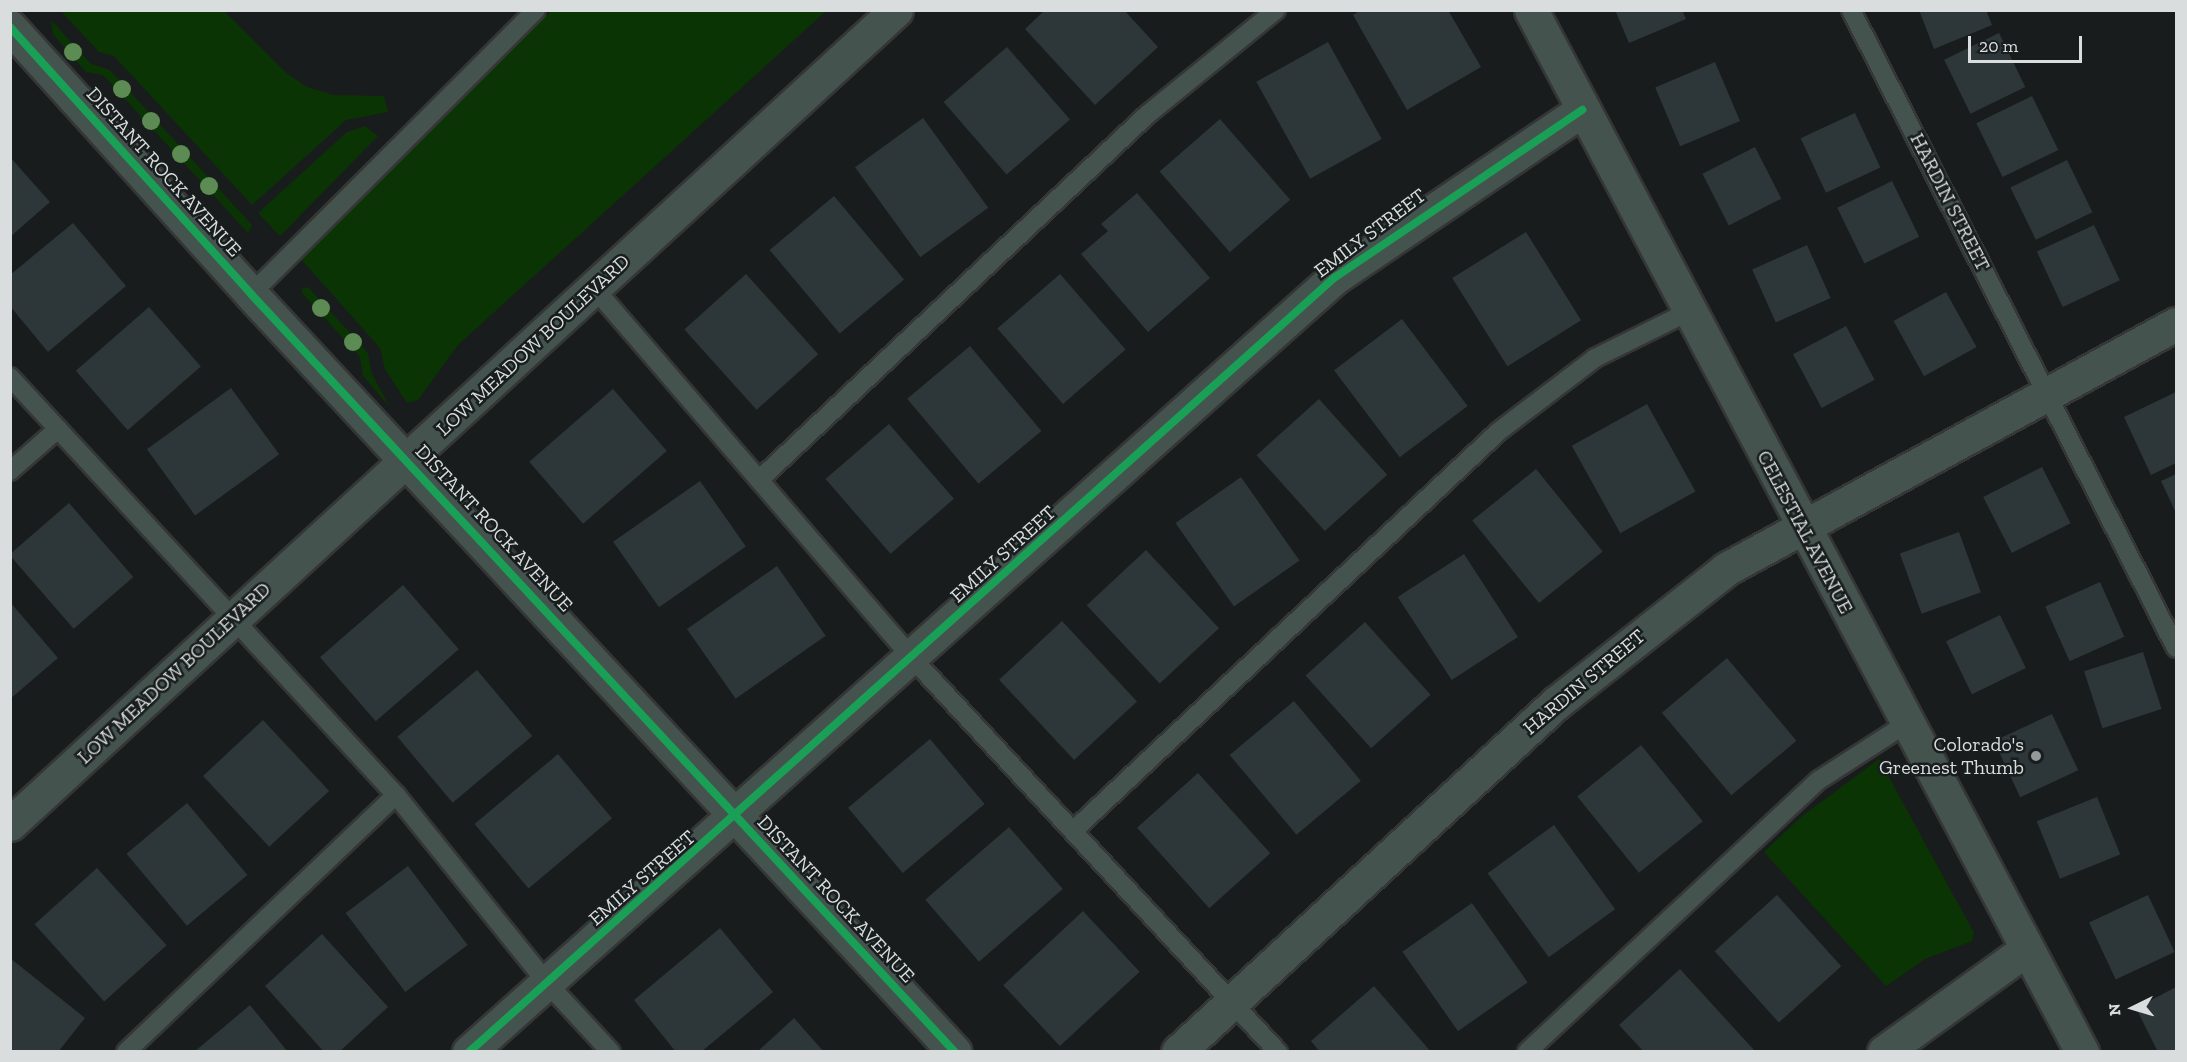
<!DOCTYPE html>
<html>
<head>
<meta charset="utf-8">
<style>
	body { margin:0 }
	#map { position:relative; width:2187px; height:1062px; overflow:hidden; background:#191c1c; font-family:"Zilla Slab",serif }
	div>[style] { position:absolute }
	.green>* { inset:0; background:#0b3404 }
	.building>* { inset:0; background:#2d3638; transform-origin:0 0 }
	.roads { filter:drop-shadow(2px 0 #353636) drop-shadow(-2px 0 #353636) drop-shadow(0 2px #353636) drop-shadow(0 -2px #353636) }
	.service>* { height:18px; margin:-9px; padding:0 9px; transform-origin:9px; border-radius:9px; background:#45534e }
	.minor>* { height:33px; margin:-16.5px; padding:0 16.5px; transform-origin:16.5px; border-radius:16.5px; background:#45534e }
	.cycleway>* { height:8px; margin:-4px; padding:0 4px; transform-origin:4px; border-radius:4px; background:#1a9f57 }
	.trees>* { width:18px; height:18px; margin:-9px; border-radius:50%; background:#5c8b53 }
	.dots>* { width:16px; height:16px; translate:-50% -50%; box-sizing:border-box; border:3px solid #181d1d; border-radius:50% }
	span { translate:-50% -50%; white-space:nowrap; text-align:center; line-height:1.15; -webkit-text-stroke:5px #181d1d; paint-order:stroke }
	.street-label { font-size:20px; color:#dadddd }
	.poi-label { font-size:20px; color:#dadddd }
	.right { translate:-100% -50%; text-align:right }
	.frame { position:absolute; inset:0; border:12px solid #dadddd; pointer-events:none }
	.north { position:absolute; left:2103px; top:978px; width:60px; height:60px; -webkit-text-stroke:4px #181d1d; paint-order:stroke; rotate:265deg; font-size:16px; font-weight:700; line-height:24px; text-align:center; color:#dadddd }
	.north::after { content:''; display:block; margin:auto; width:21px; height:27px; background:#dadddd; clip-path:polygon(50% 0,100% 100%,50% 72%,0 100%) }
	.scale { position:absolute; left:1968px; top:36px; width:114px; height:27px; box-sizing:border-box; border:3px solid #dadddd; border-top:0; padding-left:8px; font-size:18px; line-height:21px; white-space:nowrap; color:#dadddd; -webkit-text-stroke:4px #181d1d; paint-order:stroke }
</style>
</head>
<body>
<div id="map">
	<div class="green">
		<i style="clip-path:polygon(552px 10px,826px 11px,458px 345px,418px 400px,407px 403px,385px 369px,380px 348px,300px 258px)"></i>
		<i style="clip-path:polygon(61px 11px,224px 11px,285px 72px,307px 87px,333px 95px,384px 96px,388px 112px,346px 120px,252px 205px,114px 56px,99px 52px)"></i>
		<i style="clip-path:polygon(51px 20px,91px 64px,110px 70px,252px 225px,248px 233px,103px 75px,86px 72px,53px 34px)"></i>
		<i style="clip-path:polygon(365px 126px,378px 136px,280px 236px,258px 213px,347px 132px)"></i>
		<i style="clip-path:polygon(308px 287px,368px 353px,371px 372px,389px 406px,363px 376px,360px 357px,303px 294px,301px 289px)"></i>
		<i style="clip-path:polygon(1879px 759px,1974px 933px,1972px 941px,1925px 959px,1886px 986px,1764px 852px,1801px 817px)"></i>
	</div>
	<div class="building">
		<i style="clip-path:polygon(1045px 10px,1124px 10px,1158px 47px,1095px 105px,1025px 29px)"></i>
		<i style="clip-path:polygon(1361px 10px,1448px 10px,1481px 67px,1407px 110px,1353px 15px)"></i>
		<i style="clip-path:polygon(1615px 10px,1682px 10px,1686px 19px,1629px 43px)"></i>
		<i style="clip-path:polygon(1919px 10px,1986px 10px,1992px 25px,1934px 49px)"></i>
		<i style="left:1999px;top:33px;width:60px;height:61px;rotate:64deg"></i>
		<i style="left:1328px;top:42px;width:111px;height:82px;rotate:61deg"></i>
		<i style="left:1007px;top:47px;width:96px;height:84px;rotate:49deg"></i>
		<i style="left:1715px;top:62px;width:64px;height:65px;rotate:67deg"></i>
		<i style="left:2032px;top:96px;width:60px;height:62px;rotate:64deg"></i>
		<i style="left:1855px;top:113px;width:60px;height:60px;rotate:65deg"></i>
		<i style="left:923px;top:118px;width:111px;height:84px;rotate:54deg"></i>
		<i style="left:1220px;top:119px;width:107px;height:80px;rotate:49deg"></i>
		<i style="left:1755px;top:147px;width:58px;height:59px;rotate:63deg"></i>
		<i style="clip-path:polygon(10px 157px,50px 202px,10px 237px)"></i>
		<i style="left:2067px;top:160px;width:58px;height:63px;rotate:64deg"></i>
		<i style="left:1892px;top:181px;width:62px;height:61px;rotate:64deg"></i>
		<i style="clip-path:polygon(1137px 193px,1210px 278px,1148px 332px,1081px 254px,1108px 231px,1101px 224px)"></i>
		<i style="left:834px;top:196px;width:109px;height:84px;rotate:50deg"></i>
		<i style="clip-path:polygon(73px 223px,126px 286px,48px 352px,10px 306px,10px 275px)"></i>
		<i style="left:2094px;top:225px;width:61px;height:63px;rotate:65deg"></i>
		<i style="left:1526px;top:232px;width:104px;height:87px;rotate:58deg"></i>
		<i style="left:1807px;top:245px;width:58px;height:60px;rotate:66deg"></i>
		<i style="left:746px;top:274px;width:108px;height:83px;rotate:48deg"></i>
		<i style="left:1060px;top:274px;width:100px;height:83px;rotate:49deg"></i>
		<i style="left:1946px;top:292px;width:63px;height:60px;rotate:61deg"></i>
		<i style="left:149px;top:307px;width:79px;height:97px;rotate:49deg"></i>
		<i style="left:1402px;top:319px;width:109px;height:85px;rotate:53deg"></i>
		<i style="left:1846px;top:326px;width:61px;height:60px;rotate:62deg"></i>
		<i style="left:970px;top:346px;width:111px;height:82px;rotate:50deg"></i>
		<i style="left:231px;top:388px;width:82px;height:104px;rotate:54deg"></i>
		<i style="left:613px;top:389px;width:82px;height:111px;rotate:49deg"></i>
		<i style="clip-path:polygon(2176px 392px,2176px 463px,2151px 475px,2124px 417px)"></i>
		<i style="left:1319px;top:399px;width:102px;height:84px;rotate:48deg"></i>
		<i style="left:1647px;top:404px;width:100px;height:86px;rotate:61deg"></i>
		<i style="left:889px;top:424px;width:99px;height:84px;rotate:49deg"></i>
		<i style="left:2042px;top:467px;width:63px;height:66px;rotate:63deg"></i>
		<i style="left:1536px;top:469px;width:106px;height:82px;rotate:51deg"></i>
		<i style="clip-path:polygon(2176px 474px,2176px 513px,2161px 481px)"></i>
		<i style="left:1241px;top:477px;width:102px;height:80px;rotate:55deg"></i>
		<i style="left:700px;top:481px;width:80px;height:106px;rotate:55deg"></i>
		<i style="left:69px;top:503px;width:98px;height:79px;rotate:49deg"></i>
		<i style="left:1959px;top:532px;width:64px;height:63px;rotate:70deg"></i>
		<i style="left:1146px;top:550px;width:107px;height:81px;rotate:47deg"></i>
		<i style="left:1464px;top:554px;width:99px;height:79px;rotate:57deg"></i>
		<i style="left:777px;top:566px;width:85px;height:110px;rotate:55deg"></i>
		<i style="left:2100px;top:582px;width:60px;height:60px;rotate:66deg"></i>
		<i style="left:403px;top:585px;width:85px;height:110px;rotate:49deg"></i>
		<i style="clip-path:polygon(10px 602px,58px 658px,10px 699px)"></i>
		<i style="left:2000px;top:615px;width:59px;height:60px;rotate:64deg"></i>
		<i style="left:1062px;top:621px;width:110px;height:86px;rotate:47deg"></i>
		<i style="left:1365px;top:622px;width:98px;height:80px;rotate:48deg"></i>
		<i style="left:2143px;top:652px;width:60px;height:62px;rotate:72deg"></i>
		<i style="left:1727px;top:658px;width:108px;height:85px;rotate:50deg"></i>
		<i style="left:477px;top:670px;width:86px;height:104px;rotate:50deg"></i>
		<i style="left:1294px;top:701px;width:104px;height:84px;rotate:50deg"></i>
		<i style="left:2052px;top:714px;width:62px;height:64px;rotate:65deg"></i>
		<i style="left:263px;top:720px;width:97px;height:82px;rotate:47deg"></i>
		<i style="left:930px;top:739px;width:85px;height:107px;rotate:50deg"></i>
		<i style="left:1641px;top:745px;width:98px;height:82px;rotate:51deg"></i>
		<i style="left:558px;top:754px;width:84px;height:109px;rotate:50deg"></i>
		<i style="left:1198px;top:773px;width:108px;height:82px;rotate:48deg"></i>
		<i style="left:2097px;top:797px;width:62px;height:65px;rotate:68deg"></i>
		<i style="left:187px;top:803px;width:94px;height:79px;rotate:50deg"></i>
		<i style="left:1554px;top:825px;width:104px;height:82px;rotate:54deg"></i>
		<i style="left:1009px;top:827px;width:82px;height:111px;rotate:49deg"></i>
		<i style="left:408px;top:866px;width:99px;height:78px;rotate:53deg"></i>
		<i style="left:97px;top:868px;width:104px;height:84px;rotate:48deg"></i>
		<i style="left:1777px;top:895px;width:96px;height:84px;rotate:48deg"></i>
		<i style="left:2148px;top:895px;width:63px;height:65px;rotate:65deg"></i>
		<i style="left:1472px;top:903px;width:97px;height:85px;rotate:55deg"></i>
		<i style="left:1083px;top:911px;width:83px;height:109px;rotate:47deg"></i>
		<i style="clip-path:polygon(720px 928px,773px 992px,701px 1052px,676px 1052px,634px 1000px)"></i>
		<i style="clip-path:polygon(322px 934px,388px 1007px,339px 1052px,324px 1052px,265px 986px)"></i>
		<i style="clip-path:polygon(10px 958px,85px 1018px,58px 1052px,10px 1052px)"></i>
		<i style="clip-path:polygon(1680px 969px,1754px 1050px,1753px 1052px,1644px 1052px,1619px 1025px)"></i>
		<i style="clip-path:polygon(1374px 986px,1431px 1052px,1320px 1052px,1311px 1041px)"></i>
		<i style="clip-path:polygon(2176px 987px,2176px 1052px,2158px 1052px,2136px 1008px)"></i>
		<i style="clip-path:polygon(250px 1005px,288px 1052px,194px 1052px)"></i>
		<i style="clip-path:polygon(794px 1018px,824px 1052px,757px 1052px)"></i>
	</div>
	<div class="roads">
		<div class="service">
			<i style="left:1851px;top:10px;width:716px;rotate:63.01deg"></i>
			<i style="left:594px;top:288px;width:488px;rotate:49.3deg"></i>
			<i style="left:912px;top:658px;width:538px;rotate:47.11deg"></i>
			<i style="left:251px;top:294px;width:402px;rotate:-44.9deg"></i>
			<i style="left:10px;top:377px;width:569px;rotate:47.28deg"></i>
			<i style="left:396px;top:795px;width:241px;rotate:51.2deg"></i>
			<i style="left:547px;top:983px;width:94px;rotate:47.2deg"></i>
			<i style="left:10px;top:471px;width:64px;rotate:-41.2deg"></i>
			<i style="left:759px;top:480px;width:534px;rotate:-43.26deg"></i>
			<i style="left:1148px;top:114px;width:165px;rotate:-39.1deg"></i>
			<i style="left:1073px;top:831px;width:583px;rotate:-43.19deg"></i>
			<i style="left:1498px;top:432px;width:122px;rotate:-37.3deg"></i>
			<i style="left:1595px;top:358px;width:106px;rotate:-26.3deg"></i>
			<i style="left:126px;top:1052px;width:373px;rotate:-43.6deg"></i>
			<i style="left:1527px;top:1052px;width:399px;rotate:-43deg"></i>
			<i style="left:1819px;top:780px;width:107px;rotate:-32.8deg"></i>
		</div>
		<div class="minor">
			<i style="left:1531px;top:10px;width:1179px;rotate:62.13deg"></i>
			<i style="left:10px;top:27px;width:360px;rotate:47.9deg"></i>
			<i style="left:251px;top:294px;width:1034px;rotate:47.12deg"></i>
			<i style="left:10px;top:824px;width:1203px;rotate:-42.57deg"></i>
			<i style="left:469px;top:1052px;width:1161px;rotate:-41.82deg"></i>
			<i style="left:1334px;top:278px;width:300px;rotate:-34.1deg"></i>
			<i style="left:1178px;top:1052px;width:514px;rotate:-42.72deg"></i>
			<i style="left:1556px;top:703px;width:216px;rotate:-38.2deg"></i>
			<i style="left:1726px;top:569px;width:512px;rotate:-28.57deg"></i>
			<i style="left:1884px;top:1052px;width:176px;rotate:-35.8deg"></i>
		</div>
	</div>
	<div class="cycleway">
		<i style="left:10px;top:27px;width:360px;rotate:47.9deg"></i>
		<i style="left:251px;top:294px;width:1034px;rotate:47.12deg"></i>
		<i style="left:469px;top:1052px;width:1161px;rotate:-41.82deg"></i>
		<i style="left:1334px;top:278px;width:300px;rotate:-34.1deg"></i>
	</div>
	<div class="trees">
		<i style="left:73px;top:52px"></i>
		<i style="left:122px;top:89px"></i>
		<i style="left:151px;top:121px"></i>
		<i style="left:181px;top:154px"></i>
		<i style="left:209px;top:186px"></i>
		<i style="left:321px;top:308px"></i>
		<i style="left:353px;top:342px"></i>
	</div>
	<div class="dots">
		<i style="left:2036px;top:756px;background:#969999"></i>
	</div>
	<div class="street-label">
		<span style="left:164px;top:172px;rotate:48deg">DISTANT ROCK AVENUE</span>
		<span style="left:1950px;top:202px;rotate:63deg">HARDIN STREET</span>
		<span style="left:1370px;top:233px;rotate:-37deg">EMILY STREET</span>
		<span style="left:533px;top:345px;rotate:-43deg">LOW MEADOW BOULEVARD</span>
		<span style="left:494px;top:528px;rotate:47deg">DISTANT ROCK AVENUE</span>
		<span style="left:1805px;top:532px;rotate:62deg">CELESTIAL AVENUE</span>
		<span style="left:1003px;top:554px;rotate:-42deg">EMILY STREET</span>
		<span style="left:174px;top:673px;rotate:-43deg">LOW MEADOW BOULEVARD</span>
		<span style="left:1584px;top:682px;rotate:-40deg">HARDIN STREET</span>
		<span style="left:642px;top:878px;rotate:-41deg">EMILY STREET</span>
		<span style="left:836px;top:899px;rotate:47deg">DISTANT ROCK AVENUE</span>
	</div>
	<div class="poi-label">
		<span class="right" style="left:2024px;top:756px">Colorado's<br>Greenest Thumb</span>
	</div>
	<div class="frame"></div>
	<div class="north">N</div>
	<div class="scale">20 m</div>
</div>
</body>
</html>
